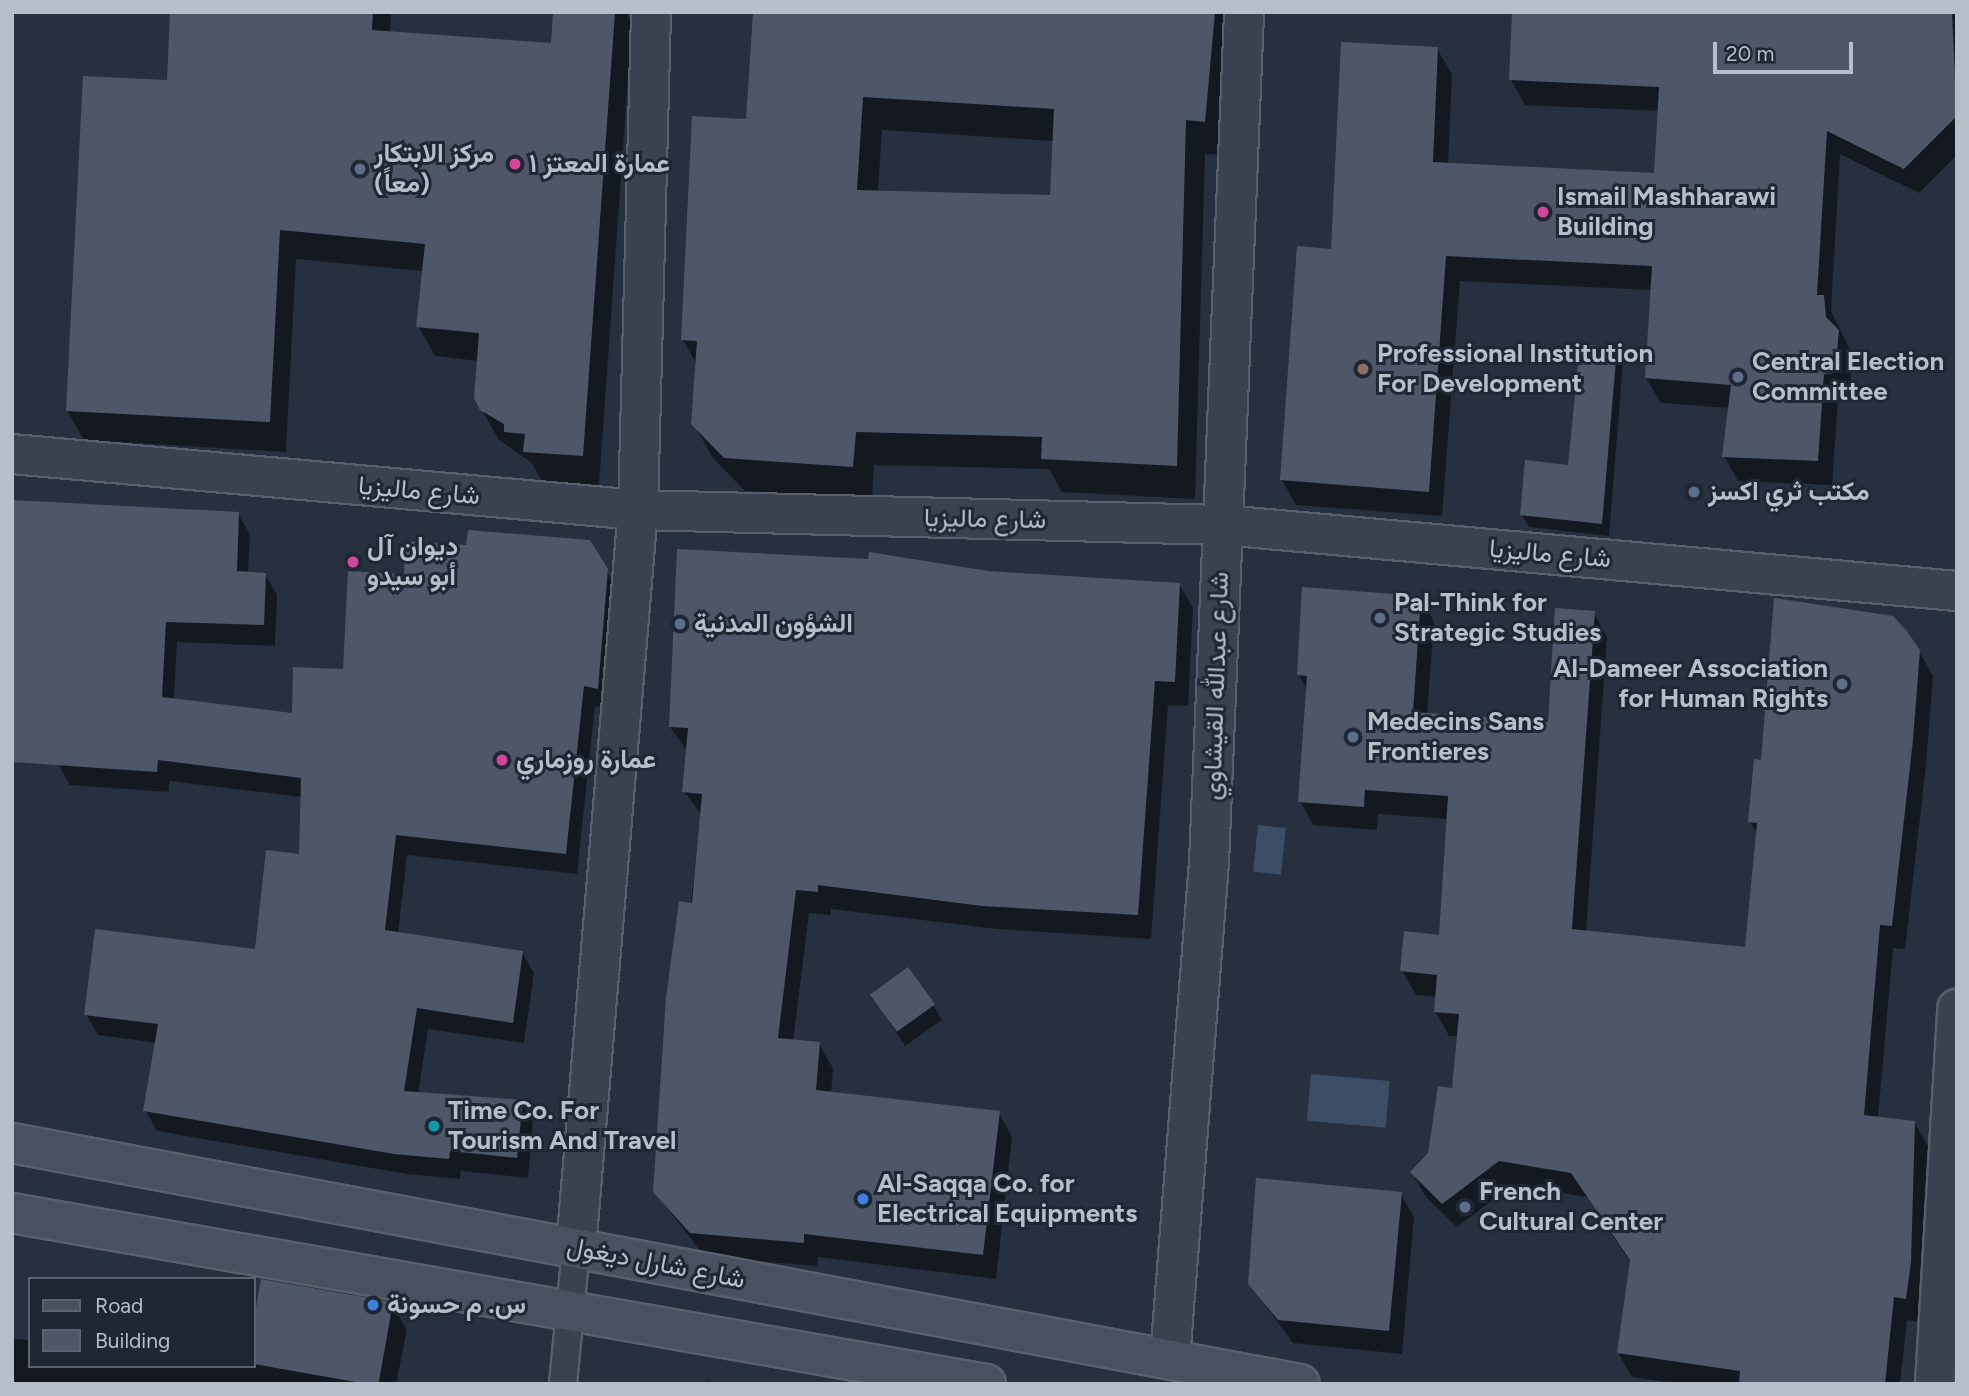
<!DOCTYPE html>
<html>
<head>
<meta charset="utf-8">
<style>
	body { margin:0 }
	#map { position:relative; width:1969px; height:1396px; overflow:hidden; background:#27303f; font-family:Figtree,Vazirmatn,sans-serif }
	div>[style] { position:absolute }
	.water>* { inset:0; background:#3e4d66; transform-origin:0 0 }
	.shadow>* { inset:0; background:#0007 }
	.building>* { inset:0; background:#4d5767; transform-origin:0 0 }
	.roads { filter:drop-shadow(2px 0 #59606c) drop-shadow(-2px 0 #59606c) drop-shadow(0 2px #59606c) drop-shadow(0 -2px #59606c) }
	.lane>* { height:26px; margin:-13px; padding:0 13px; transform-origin:13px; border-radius:13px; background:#3b424f }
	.street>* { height:38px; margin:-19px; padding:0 19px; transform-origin:19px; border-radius:19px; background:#3b424f }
	.secondary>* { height:38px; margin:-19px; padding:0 19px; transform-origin:19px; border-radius:19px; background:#495161 }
	.dots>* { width:19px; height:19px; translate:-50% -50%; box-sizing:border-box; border:4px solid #202734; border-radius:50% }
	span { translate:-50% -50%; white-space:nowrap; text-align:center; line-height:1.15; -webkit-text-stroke:6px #202734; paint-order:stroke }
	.poi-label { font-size:26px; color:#b7bdc9; font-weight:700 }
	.left { translate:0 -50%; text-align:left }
	.right { translate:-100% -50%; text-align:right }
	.street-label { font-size:26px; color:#b7bdc9 }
	.frame { position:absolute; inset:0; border:14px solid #b7bdc9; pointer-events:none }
	.legend { position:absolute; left:28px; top:1277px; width:228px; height:91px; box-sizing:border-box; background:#202734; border:2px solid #5c6370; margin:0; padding:9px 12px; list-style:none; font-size:21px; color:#b7bdc9 }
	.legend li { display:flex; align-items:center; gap:14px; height:35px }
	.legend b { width:35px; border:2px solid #5c6370 }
	.scale { position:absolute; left:1713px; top:42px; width:140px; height:32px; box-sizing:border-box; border:4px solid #b7bdc9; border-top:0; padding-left:9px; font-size:21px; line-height:24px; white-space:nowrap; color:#b7bdc9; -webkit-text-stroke:5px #202734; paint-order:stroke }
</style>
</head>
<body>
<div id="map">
	<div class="water">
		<i style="left:1258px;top:825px;width:28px;height:47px;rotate:6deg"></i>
		<i style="left:1311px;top:1074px;width:79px;height:47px;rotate:5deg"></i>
	</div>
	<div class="shadow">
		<i style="clip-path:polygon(172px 12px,391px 12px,390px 33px,553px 45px,555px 12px,626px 12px,632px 23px,599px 485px,542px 481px,531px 462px,499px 440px,482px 410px,478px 361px,435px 356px,418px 326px,423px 271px,296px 259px,286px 452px,84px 440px,67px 411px,169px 82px)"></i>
		<i style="clip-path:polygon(evenodd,755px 12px,1237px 12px,1224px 155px,1205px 154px,1195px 499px,1062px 492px,1049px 469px,874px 465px,872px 500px,745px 491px,713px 458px,693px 423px,697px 365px,683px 340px,747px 121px,755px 12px,882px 130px,1054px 141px,1051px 197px,878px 192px,882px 130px)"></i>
		<i style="clip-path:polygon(1513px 12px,1957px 12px,1957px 155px,1919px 193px,1840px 154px,1831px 311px,1853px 356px,1849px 398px,1838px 399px,1832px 485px,1738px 481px,1724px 456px,1730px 408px,1661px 403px,1646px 378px,1652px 290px,1460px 281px,1442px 516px,1296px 505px,1282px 480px,1333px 251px,1437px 49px,1452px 74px,1448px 165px,1655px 175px,1659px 111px,1525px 105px,1511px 80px)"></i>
		<i style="clip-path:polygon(1616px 350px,1623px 363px,1609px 536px,1529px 527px,1521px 514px,1570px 467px)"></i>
		<i style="clip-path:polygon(238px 514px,250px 535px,248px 574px,265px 574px,277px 595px,275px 646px,177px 642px,174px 700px,293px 715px,345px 671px,405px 576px,467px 547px,589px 542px,619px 592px,609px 709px,595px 706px,577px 874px,407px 855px,398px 934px,522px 952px,534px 973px,524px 1043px,428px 1029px,418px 1094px,521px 1102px,533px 1123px,528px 1178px,461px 1171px,460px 1179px,407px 1174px,157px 1131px,145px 1110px,157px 1043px,98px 1035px,86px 1014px,257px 951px,300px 856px,302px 797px,169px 781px,169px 792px,70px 785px,58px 764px)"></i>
		<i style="clip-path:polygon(988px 573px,1179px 584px,1193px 608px,1188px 706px,1168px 705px,1151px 939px,997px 929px,831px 909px,831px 915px,809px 913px,793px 1041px,819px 1044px,833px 1068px,831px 1093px,999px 1113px,1012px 1137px,996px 1279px,818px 1257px,817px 1266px,705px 1257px,654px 1191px,702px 816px,684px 791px,687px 751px,670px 727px)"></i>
		<i style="clip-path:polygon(1420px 597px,1434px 621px,1427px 715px,1549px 723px,1594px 613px,1607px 637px,1586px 932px,1747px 949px,1757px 834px,1750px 822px,1763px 761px,1919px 651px,1933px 676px,1926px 765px,1905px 949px,1893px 948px,1878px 1118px,1914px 1122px,1928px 1146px,1924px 1288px,1919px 1322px,1907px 1320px,1900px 1384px,1680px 1384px,1632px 1377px,1618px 1353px,1631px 1263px,1587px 1197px,1513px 1185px,1457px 1227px,1426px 1197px,1412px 1173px,1430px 1154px,1453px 1090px,1459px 1036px,1449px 1036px,1435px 1011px,1437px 997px,1416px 995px,1402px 971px,1440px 936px,1448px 819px,1378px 814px,1377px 830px,1313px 825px,1300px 801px,1307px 690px,1299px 675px)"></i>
		<i style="clip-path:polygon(872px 995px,933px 1005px,942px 1020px,905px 1046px)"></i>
		<i style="clip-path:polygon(1401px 1194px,1414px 1217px,1402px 1354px,1293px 1343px,1249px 1283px)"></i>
		<i style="clip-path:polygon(12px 1267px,13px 1339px,30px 1340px,30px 1366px,254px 1366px,262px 1281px,392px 1304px,407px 1330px,396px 1384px,12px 1384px)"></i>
		<i style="clip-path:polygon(706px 1381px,724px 1384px,706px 1384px)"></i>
	</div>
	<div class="building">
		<i style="clip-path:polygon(170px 12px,373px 12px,372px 30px,551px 43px,553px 12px,615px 12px,583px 456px,523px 452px,525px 434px,504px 432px,504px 424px,480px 410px,474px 398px,479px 333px,416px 327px,425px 244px,280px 230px,270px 422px,66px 411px,83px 76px,167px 80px)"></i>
		<i style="clip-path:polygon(evenodd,753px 12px,1215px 12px,1205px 122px,1186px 120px,1177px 466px,1041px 459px,1042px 437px,856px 432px,853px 467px,724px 458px,691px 424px,697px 341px,681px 340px,692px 116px,746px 119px,753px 12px,863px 97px,1054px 109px,1050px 195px,857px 190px,863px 97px)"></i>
		<i style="clip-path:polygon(1512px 12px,1952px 12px,1957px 116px,1904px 169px,1827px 131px,1817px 295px,1824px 295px,1826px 317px,1839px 330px,1835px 373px,1824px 374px,1818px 461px,1722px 457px,1731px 385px,1645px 378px,1652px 266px,1446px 256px,1429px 492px,1280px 480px,1297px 246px,1331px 249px,1341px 42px,1438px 47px,1433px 162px,1654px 173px,1659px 87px,1509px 80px)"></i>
		<i style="clip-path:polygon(1580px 344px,1617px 348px,1602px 524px,1520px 515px,1525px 460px,1568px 465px)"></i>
		<i style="clip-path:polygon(12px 500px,239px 512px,237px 571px,266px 573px,264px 625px,166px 622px,162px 697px,292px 713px,293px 667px,343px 669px,348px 571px,404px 574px,405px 541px,466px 545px,468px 530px,590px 540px,608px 569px,598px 689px,584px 686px,566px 854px,396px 835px,385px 930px,523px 951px,513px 1023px,417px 1008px,404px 1091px,523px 1100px,517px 1158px,450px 1151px,449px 1159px,394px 1154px,143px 1111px,158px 1024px,84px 1015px,95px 929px,255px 949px,266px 850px,299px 854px,301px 778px,158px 760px,157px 772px,12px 762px)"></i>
		<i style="clip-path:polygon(677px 549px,868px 559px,869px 552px,988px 571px,1180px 583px,1175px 682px,1155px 681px,1138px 915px,982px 906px,818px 885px,818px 892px,796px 890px,778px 1038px,820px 1042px,816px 1090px,1000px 1111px,983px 1255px,804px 1234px,804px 1243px,690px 1233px,653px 1192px,666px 998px,679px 901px,692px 903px,702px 794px,682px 792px,688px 728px,669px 727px)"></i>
		<i style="clip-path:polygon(1302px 587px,1421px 596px,1413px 712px,1548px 721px,1555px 608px,1595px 611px,1572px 929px,1745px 947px,1757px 823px,1748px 822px,1754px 759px,1761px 760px,1774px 598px,1893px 616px,1906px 630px,1920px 650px,1913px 740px,1892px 926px,1880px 925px,1864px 1115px,1915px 1121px,1911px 1262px,1906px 1299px,1894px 1297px,1885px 1384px,1739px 1384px,1740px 1371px,1617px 1353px,1630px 1260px,1571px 1173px,1499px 1161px,1442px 1204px,1410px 1172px,1428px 1153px,1438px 1086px,1452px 1088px,1459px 1014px,1434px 1012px,1437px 975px,1400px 971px,1404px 931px,1439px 935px,1448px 796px,1365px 790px,1364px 807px,1298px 802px,1307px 676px,1297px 675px)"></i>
		<i style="left:908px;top:967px;width:46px;height:47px;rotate:54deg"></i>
		<i style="clip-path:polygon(1256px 1178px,1402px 1192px,1389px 1331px,1278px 1320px,1248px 1284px)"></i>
		<i style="left:261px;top:1279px;width:134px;height:85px;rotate:10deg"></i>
	</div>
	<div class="roads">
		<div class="lane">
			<i style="left:563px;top:1384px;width:137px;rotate:-84.5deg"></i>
		</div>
		<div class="street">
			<i style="left:12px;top:454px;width:628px;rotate:5.11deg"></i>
			<i style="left:638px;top:510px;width:585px;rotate:1.47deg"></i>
			<i style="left:1223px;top:525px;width:737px;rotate:5.14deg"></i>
			<i style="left:576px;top:1248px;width:741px;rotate:-85.2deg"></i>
			<i style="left:638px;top:510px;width:498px;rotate:-88.5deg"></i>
			<i style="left:1170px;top:1358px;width:497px;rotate:-85.5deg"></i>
			<i style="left:1209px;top:863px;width:852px;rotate:-87.64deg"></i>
			<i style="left:1935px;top:1384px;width:376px;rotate:-86.6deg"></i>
		</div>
		<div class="secondary">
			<i style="left:12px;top:1143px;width:1310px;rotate:10.6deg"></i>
			<i style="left:12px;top:1213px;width:989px;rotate:9.96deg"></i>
		</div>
	</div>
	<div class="dots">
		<i style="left:515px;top:164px;background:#d1479c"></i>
		<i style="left:360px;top:169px;background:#5c6f8a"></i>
		<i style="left:1543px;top:212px;background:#d1479c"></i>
		<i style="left:1363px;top:369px;background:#8d6e63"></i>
		<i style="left:1738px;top:377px;background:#5c6f8a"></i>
		<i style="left:1694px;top:492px;background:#5c6f8a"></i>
		<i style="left:353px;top:562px;background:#d1479c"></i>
		<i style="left:1380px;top:618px;background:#5c6f8a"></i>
		<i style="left:680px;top:624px;background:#5c6f8a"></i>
		<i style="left:1842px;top:684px;background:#5c6f8a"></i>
		<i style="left:1353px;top:737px;background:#5c6f8a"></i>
		<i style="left:502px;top:760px;background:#d1479c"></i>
		<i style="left:434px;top:1126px;background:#0f9aa8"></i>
		<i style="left:863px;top:1199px;background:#3f7fe0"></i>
		<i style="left:1465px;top:1207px;background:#5c6f8a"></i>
		<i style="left:373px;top:1305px;background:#3f7fe0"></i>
	</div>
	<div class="poi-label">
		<span class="left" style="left:374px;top:169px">مركز الابتكار<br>(معاً)</span>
		<span class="left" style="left:529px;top:164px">عمارة المعتز ١</span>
		<span class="left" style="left:1557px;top:212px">Ismail Mashharawi<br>Building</span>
		<span class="left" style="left:1377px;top:369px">Professional Institution<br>For Development</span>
		<span class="left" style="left:1752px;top:377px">Central Election<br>Committee</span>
		<span class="left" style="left:1708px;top:492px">مكتب ثري اكسز</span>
		<span class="left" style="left:367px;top:562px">ديوان آل<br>أبو سيدو</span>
		<span class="left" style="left:1394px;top:618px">Pal-Think for<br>Strategic Studies</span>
		<span class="left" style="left:694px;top:624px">الشؤون المدنية</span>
		<span class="right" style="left:1828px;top:684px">Al-Dameer Association<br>for Human Rights</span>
		<span class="left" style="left:1367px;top:737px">Medecins Sans<br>Frontieres</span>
		<span class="left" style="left:516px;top:760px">عمارة روزماري</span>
		<span class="left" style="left:448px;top:1126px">Time Co. For<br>Tourism And Travel</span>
		<span class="left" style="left:877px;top:1199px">Al-Saqqa Co. for<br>Electrical Equipments</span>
		<span class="left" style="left:1479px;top:1207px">French<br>Cultural Center</span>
		<span class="left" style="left:387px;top:1305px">س. م حسونة</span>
	</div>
	<div class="street-label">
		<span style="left:419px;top:491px;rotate:5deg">شارع ماليزيا</span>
		<span style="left:985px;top:519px;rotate:1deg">شارع ماليزيا</span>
		<span style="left:1550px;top:554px;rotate:5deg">شارع ماليزيا</span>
		<span style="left:1216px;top:686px;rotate:-88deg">شارع عبدالله القيشاوي</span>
		<span style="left:656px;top:1263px;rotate:11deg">شارع شارل ديغول</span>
	</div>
	<div class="frame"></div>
	<ul class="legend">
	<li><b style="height:9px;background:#495161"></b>Road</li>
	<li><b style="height:19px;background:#4d5767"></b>Building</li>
	</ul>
	<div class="scale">20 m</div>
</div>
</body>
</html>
